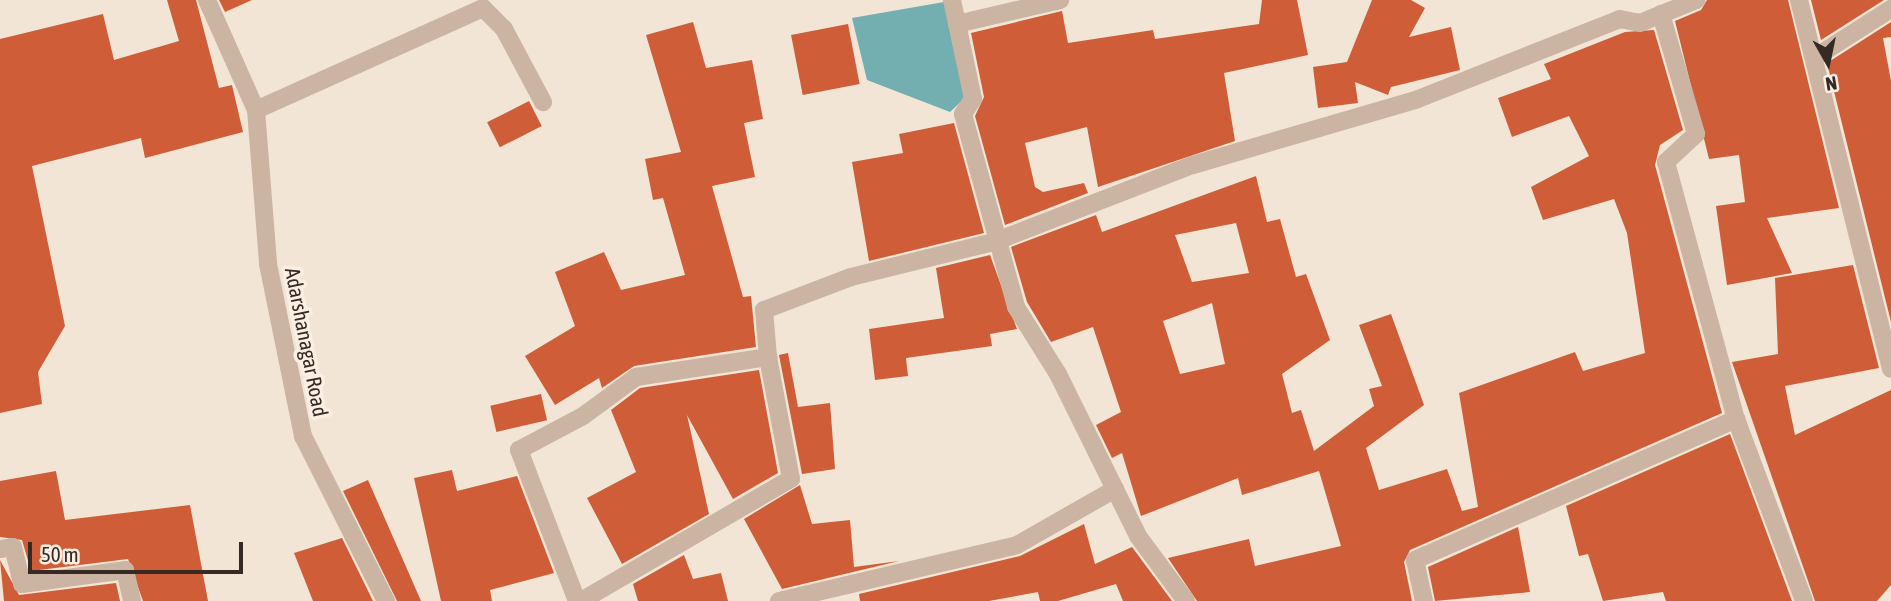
<!DOCTYPE html>
<html>
<head>
<meta charset="utf-8">
<style>
	body { margin:0 }
	#map { position:relative; width:1891px; height:601px; overflow:hidden; background:#f2e5d6; font-family:"Asap Condensed",sans-serif }
	div>[style] { position:absolute }
	.water>* { inset:0; background:#73aeb1 }
	.building>* { inset:0; background:#cf5d37; transform-origin:0 0 }
	.minor>* { height:18px; margin:-9px; padding:0 9px; transform-origin:9px; border-radius:9px; background:#cbb4a1 }
	span { translate:-50% -50%; white-space:nowrap; text-align:center; line-height:1.15; -webkit-text-stroke:7px #faefe2; paint-order:stroke }
	.street-label { font-size:21px; color:#352a24 }
	.north { position:absolute; left:1793px; top:28px; width:70px; height:70px; -webkit-text-stroke:5px #faefe2; paint-order:stroke; rotate:171deg; font-size:19px; font-weight:700; line-height:28px; text-align:center; color:#352a24 }
	.north::after { content:''; display:block; margin:auto; width:24px; height:32px; background:#352a24; clip-path:polygon(50% 0,100% 100%,50% 72%,0 100%) }
	.scale { position:absolute; left:28px; top:542px; width:215px; height:32px; box-sizing:border-box; border:4px solid #352a24; border-top:0; padding-left:9px; font-size:21px; line-height:24px; white-space:nowrap; color:#352a24; -webkit-text-stroke:5px #faefe2; paint-order:stroke }
</style>
</head>
<body>
<div id="map">
	<div class="water">
		<i style="clip-path:polygon(944px 2px,968px 95px,950px 112px,867px 80px,852px 18px)"></i>
	</div>
	<div class="building">
		<i style="clip-path:polygon(167px 0,196px 0,219px 88px,232px 85px,243px 132px,145px 158px,141px 138px,32px 166px,65px 326px,38px 372px,42px 404px,0 413px,0 39px,103px 14px,114px 60px,179px 41px)"></i>
		<i style="clip-path:polygon(219px 0,252px 0,225px 12px)"></i>
		<i style="clip-path:polygon(1262px 0,1297px 0,1308px 55px,1224px 73px,1235px 141px,1098px 187px,1087px 127px,1025px 143px,1035px 187px,1043px 192px,1084px 183px,1088px 193px,1005px 225px,975px 116px,984px 97px,971px 33px,1062px 11px,1068px 43px,1153px 30px,1155px 39px,1259px 24px)"></i>
		<i style="clip-path:polygon(1372px 0,1411px 0,1425px 8px,1409px 37px,1451px 27px,1460px 70px,1391px 87px,1388px 95px,1355px 82px,1358px 103px,1318px 108px,1313px 67px,1347px 62px)"></i>
		<i style="clip-path:polygon(1707px 0,1788px 0,1839px 208px,1767px 218px,1792px 273px,1727px 285px,1716px 206px,1745px 202px,1739px 155px,1709px 159px,1675px 21px,1701px 10px)"></i>
		<i style="clip-path:polygon(1811px 0,1884px 0,1821px 40px)"></i>
		<i style="clip-path:polygon(693px 22px,706px 68px,752px 60px,763px 119px,744px 123px,755px 177px,712px 186px,743px 297px,751px 296px,756px 347px,634px 366px,602px 388px,599px 378px,555px 405px,525px 356px,575px 326px,555px 272px,604px 252px,621px 290px,685px 275px,663px 198px,653px 200px,645px 159px,681px 152px,646px 35px)"></i>
		<i style="clip-path:polygon(1891px 22px,1891px 37px,1883px 38px,1891px 81px,1891px 322px,1827px 63px)"></i>
		<i style="left:848px;top:24px;width:61px;height:58px;rotate:79deg"></i>
		<i style="clip-path:polygon(evenodd,1654px 30px,1683px 130px,1660px 145px,1655px 165px,1722px 413px,1410px 550px,1404px 562px,1412px 601px,1197px 601px,1168px 558px,1249px 539px,1255px 566px,1341px 546px,1319px 471px,1242px 495px,1238px 478px,1141px 516px,1122px 453px,1112px 458px,1096px 425px,1121px 412px,1093px 327px,1051px 342px,1027px 302px,1011px 247px,1096px 215px,1102px 232px,1256px 176px,1267px 222px,1280px 219px,1296px 277px,1306px 274px,1330px 340px,1282px 374px,1292px 413px,1301px 410px,1314px 451px,1374px 406px,1369px 389px,1382px 386px,1359px 325px,1391px 314px,1424px 405px,1366px 448px,1379px 490px,1447px 469px,1462px 511px,1478px 507px,1459px 393px,1575px 352px,1583px 371px,1645px 353px,1627px 233px,1614px 199px,1543px 220px,1531px 187px,1589px 156px,1569px 116px,1512px 137px,1498px 98px,1551px 79px,1544px 64px,1625px 32px,1654px 30px,1236px 223px,1249px 273px,1192px 282px,1175px 235px,1236px 223px,1654px 30px,1212px 303px,1225px 364px,1180px 374px,1163px 321px,1212px 303px)"></i>
		<i style="left:529px;top:101px;width:28px;height:47px;rotate:63deg"></i>
		<i style="clip-path:polygon(954px 123px,984px 233px,869px 261px,852px 162px,903px 153px,899px 134px)"></i>
		<i style="clip-path:polygon(990px 255px,1017px 329px,990px 334px,992px 346px,906px 358px,908px 376px,875px 380px,869px 329px,944px 318px,936px 268px)"></i>
		<i style="clip-path:polygon(1853px 265px,1879px 368px,1785px 386px,1795px 435px,1891px 390px,1891px 585px,1877px 601px,1815px 601px,1732px 362px,1778px 354px,1775px 278px)"></i>
		<i style="clip-path:polygon(788px 353px,798px 407px,830px 403px,835px 469px,802px 474px,779px 355px)"></i>
		<i style="clip-path:polygon(759px 370px,778px 473px,733px 499px,687px 415px,709px 514px,622px 564px,587px 498px,636px 472px,611px 410px,640px 388px)"></i>
		<i style="left:541px;top:394px;width:27px;height:52px;rotate:77deg"></i>
		<i style="clip-path:polygon(1730px 434px,1792px 601px,1666px 601px,1663px 592px,1603px 601px,1588px 554px,1579px 556px,1566px 506px)"></i>
		<i style="clip-path:polygon(452px 470px,457px 491px,517px 476px,554px 573px,490px 590px,492px 601px,441px 601px,414px 478px)"></i>
		<i style="clip-path:polygon(56px 471px,65px 520px,190px 505px,208px 601px,143px 601px,128px 559px,31px 571px,22px 540px,0 537px,0 481px)"></i>
		<i style="clip-path:polygon(368px 480px,421px 601px,397px 601px,343px 491px)"></i>
		<i style="clip-path:polygon(800px 485px,812px 524px,850px 520px,854px 567px,899px 561px,782px 589px,744px 519px)"></i>
		<i style="clip-path:polygon(1084px 524px,1095px 564px,1132px 547px,1172px 601px,1123px 601px,1116px 584px,1058px 601px,1040px 601px,1038px 592px,989px 601px,860px 601px,859px 594px,1020px 556px)"></i>
		<i style="clip-path:polygon(1518px 527px,1530px 592px,1435px 601px,1428px 567px)"></i>
		<i style="clip-path:polygon(342px 538px,373px 601px,313px 601px,294px 553px)"></i>
		<i style="clip-path:polygon(684px 555px,693px 579px,721px 573px,728px 601px,638px 601px,633px 584px)"></i>
		<i style="clip-path:polygon(0 560px,19px 595px,116px 583px,120px 601px,4px 601px)"></i>
	</div>
	<div class="minor">
		<i style="left:207px;top:0;width:120px;rotate:66deg"></i>
		<i style="left:256px;top:110px;width:154px;rotate:85.5deg"></i>
		<i style="left:268px;top:264px;width:176px;rotate:78.5deg"></i>
		<i style="left:303px;top:436px;width:185px;rotate:63.3deg"></i>
		<i style="left:952px;top:0;width:101px;rotate:78deg"></i>
		<i style="left:973px;top:99px;width:18px;rotate:124deg"></i>
		<i style="left:963px;top:114px;width:200px;rotate:74.6deg"></i>
		<i style="left:1016px;top:307px;width:79px;rotate:57.9deg"></i>
		<i style="left:1058px;top:374px;width:181px;rotate:63.7deg"></i>
		<i style="left:1138px;top:536px;width:81px;rotate:53.6deg"></i>
		<i style="left:1799px;top:0;width:380px;rotate:76deg"></i>
		<i style="left:1661px;top:14px;width:125px;rotate:73.7deg"></i>
		<i style="left:1696px;top:134px;width:41px;rotate:137deg"></i>
		<i style="left:1666px;top:162px;width:266px;rotate:74.8deg"></i>
		<i style="left:1736px;top:419px;width:194px;rotate:69.5deg"></i>
		<i style="left:957px;top:24px;width:106px;rotate:-13.1deg"></i>
		<i style="left:1814px;top:58px;width:91px;rotate:-32.5deg"></i>
		<i style="left:256px;top:110px;width:249px;rotate:-24.2deg"></i>
		<i style="left:483px;top:8px;width:30px;rotate:45deg"></i>
		<i style="left:504px;top:29px;width:83px;rotate:61.9deg"></i>
		<i style="left:0;top:549px;width:13px;rotate:-9deg"></i>
		<i style="left:13px;top:547px;width:38px;rotate:76deg"></i>
		<i style="left:22px;top:584px;width:104px;rotate:-7.7deg"></i>
		<i style="left:125px;top:570px;width:32px;rotate:77deg"></i>
		<i style="left:577px;top:601px;width:162px;rotate:-111deg"></i>
		<i style="left:519px;top:450px;width:72px;rotate:-28deg"></i>
		<i style="left:583px;top:416px;width:66px;rotate:-36.3deg"></i>
		<i style="left:636px;top:377px;width:134px;rotate:-8.6deg"></i>
		<i style="left:768px;top:357px;width:47px;rotate:-94.9deg"></i>
		<i style="left:764px;top:310px;width:93px;rotate:-20.8deg"></i>
		<i style="left:851px;top:277px;width:147px;rotate:-13.8deg"></i>
		<i style="left:994px;top:242px;width:213px;rotate:-21.2deg"></i>
		<i style="left:1193px;top:165px;width:234px;rotate:-16.3deg"></i>
		<i style="left:1418px;top:99px;width:217px;rotate:-21.6deg"></i>
		<i style="left:1620px;top:19px;width:20px;rotate:11deg"></i>
		<i style="left:1640px;top:23px;width:61px;rotate:-22.3deg"></i>
		<i style="left:581px;top:601px;width:243px;rotate:-30.2deg"></i>
		<i style="left:791px;top:479px;width:124px;rotate:-100.7deg"></i>
		<i style="left:779px;top:601px;width:244px;rotate:-13.2deg"></i>
		<i style="left:1017px;top:545px;width:113px;rotate:-29.7deg"></i>
		<i style="left:1424px;top:601px;width:42px;rotate:-102.4deg"></i>
		<i style="left:1415px;top:560px;width:351px;rotate:-23.7deg"></i>
	</div>
	<div class="street-label">
		<span style="left:307px;top:342px;rotate:79deg">Adarshanagar Road</span>
	</div>
	<div class="north">N</div>
	<div class="scale">50 m</div>
</div>
</body>
</html>
